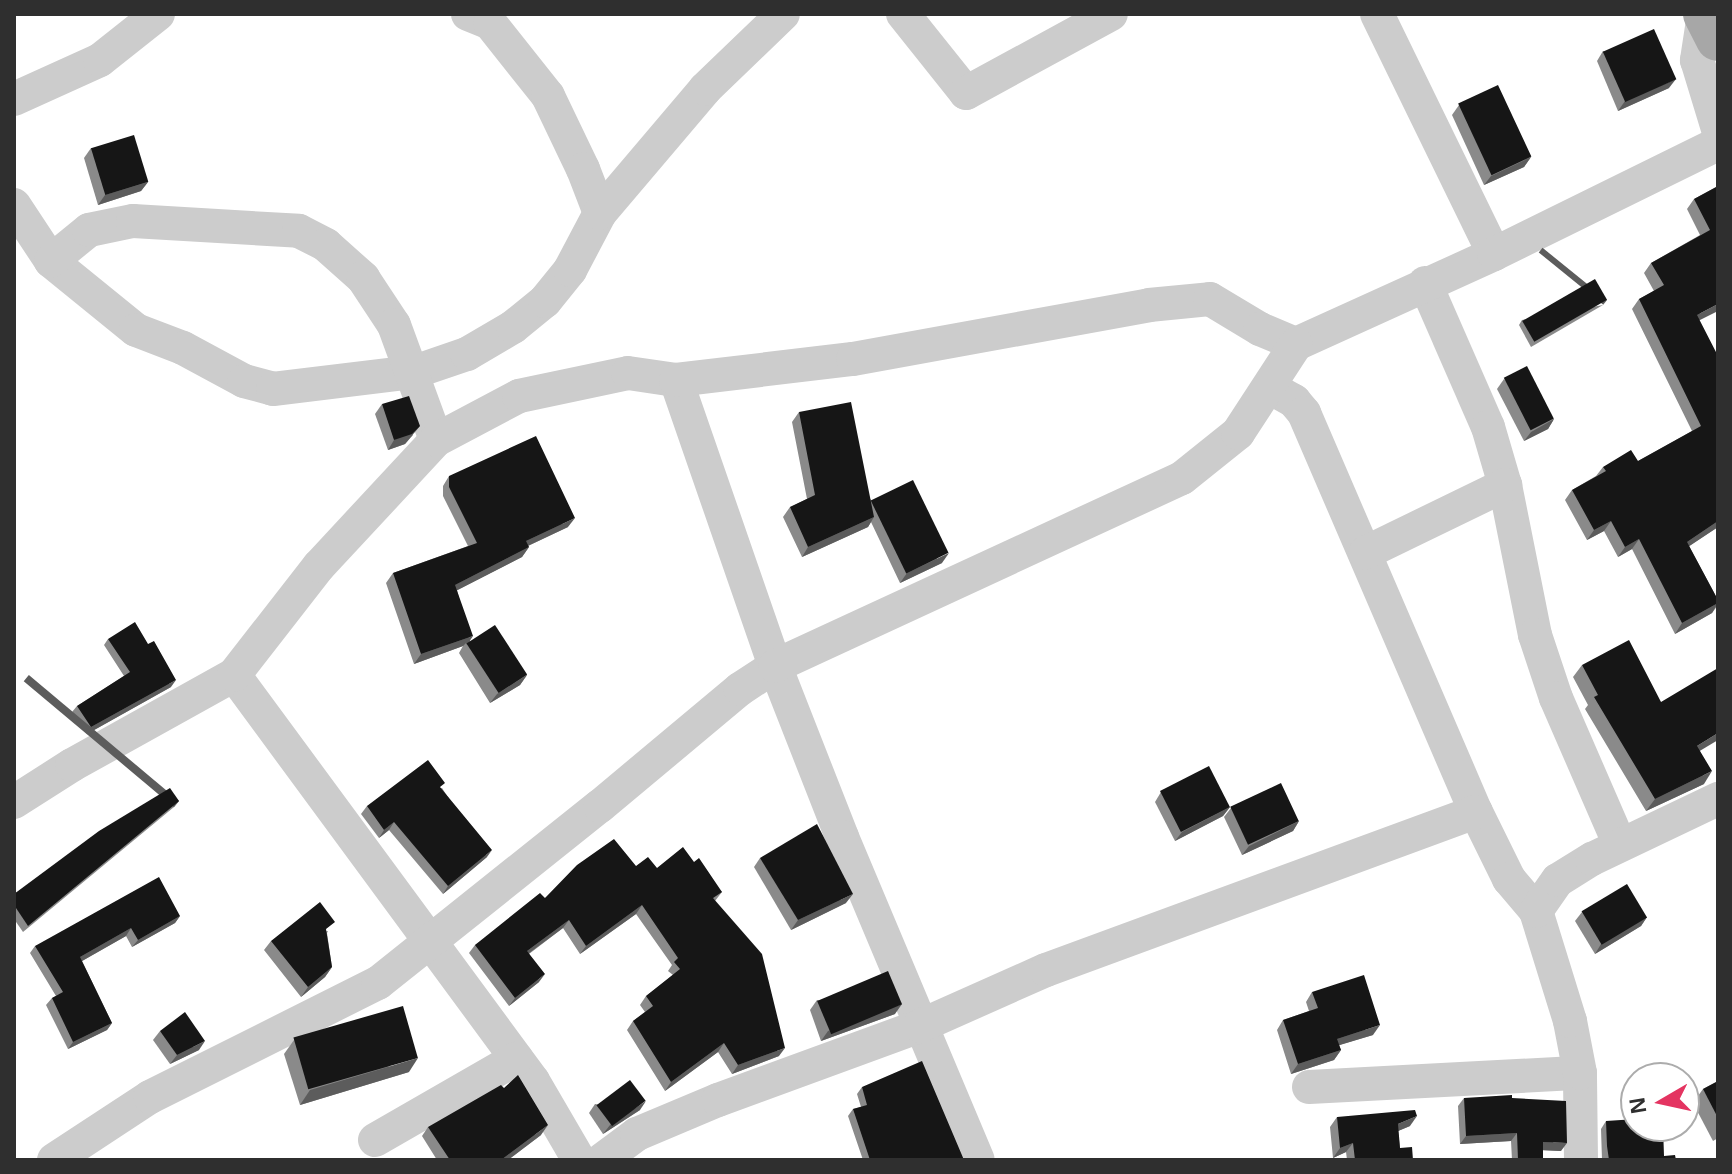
<!DOCTYPE html>
<html>
<head>
<meta charset="utf-8">
<style>
	body { margin:0 }
	#map { position:relative; width:1732px; height:1174px; overflow:hidden; background:#fff; font-family:Helvetica,sans-serif }
	div>[style] { position:absolute }
	.minor>* { height:34px; margin:-17px; padding:0 17px; transform-origin:17px; border-radius:17px; background:#ccc }
	.primary>* { height:44px; margin:-22px; padding:0 22px; transform-origin:22px; border-radius:22px; background:#a7a7a7 }
	.wall>* { inset:0; background:#8a8a8a }
	.shaded-wall>* { inset:0; background:#5c5c5c; transform-origin:0 0 }
	.building>* { inset:0; background:#161616; transform-origin:0 0 }
	span { translate:-50% -50%; white-space:nowrap; text-align:center; line-height:1.15; -webkit-text-stroke:8px #fff; paint-order:stroke }
	.frame { position:absolute; inset:0; border:16px solid #2f2f2f; pointer-events:none }
	.north { position:absolute; left:1620px; top:1062px; width:80px; height:80px; box-sizing:border-box; background:#fff; border:2px solid #acacac; border-radius:50%; rotate:261deg; font-size:22px; font-weight:700; line-height:32px; text-align:center; color:#2f2f2f }
	.north::after { content:''; display:block; margin:auto; width:28px; height:36px; background:#e43461; clip-path:polygon(50% 0,100% 100%,50% 72%,0 100%) }
</style>
</head>
<body>
<div id="map">
	<div class="minor">
		<i style="left:468px;top:14px;width:24px;rotate:22deg"></i>
		<i style="left:490px;top:23px;width:93px;rotate:51.5deg"></i>
		<i style="left:548px;top:96px;width:81px;rotate:64.4deg"></i>
		<i style="left:583px;top:169px;width:47px;rotate:68.9deg"></i>
		<i style="left:903px;top:14px;width:101px;rotate:51.4deg"></i>
		<i style="left:966px;top:93px;width:165px;rotate:-28.6deg"></i>
		<i style="left:1377px;top:14px;width:267px;rotate:64deg"></i>
		<i style="left:1704px;top:14px;width:47px;rotate:98.7deg"></i>
		<i style="left:1697px;top:60px;width:72px;rotate:73.1deg"></i>
		<i style="left:14px;top:99px;width:94px;rotate:-24.4deg"></i>
		<i style="left:100px;top:60px;width:74px;rotate:-38.4deg"></i>
		<i style="left:14px;top:205px;width:67px;rotate:56.5deg"></i>
		<i style="left:51px;top:261px;width:109px;rotate:39.1deg"></i>
		<i style="left:136px;top:330px;width:50px;rotate:21deg"></i>
		<i style="left:183px;top:348px;width:69px;rotate:28.4deg"></i>
		<i style="left:244px;top:381px;width:30px;rotate:15deg"></i>
		<i style="left:273px;top:389px;width:142px;rotate:-6.9deg"></i>
		<i style="left:414px;top:372px;width:56px;rotate:-18.8deg"></i>
		<i style="left:467px;top:354px;width:53px;rotate:-30.4deg"></i>
		<i style="left:513px;top:327px;width:41px;rotate:-39.1deg"></i>
		<i style="left:545px;top:301px;width:40px;rotate:-51deg"></i>
		<i style="left:570px;top:270px;width:64px;rotate:-62.2deg"></i>
		<i style="left:600px;top:213px;width:162px;rotate:-49.7deg"></i>
		<i style="left:705px;top:89px;width:108px;rotate:-43.9deg"></i>
		<i style="left:51px;top:261px;width:49px;rotate:-39.2deg"></i>
		<i style="left:89px;top:230px;width:45px;rotate:-11.6deg"></i>
		<i style="left:133px;top:221px;width:166px;rotate:3.4deg"></i>
		<i style="left:299px;top:231px;width:30px;rotate:27deg"></i>
		<i style="left:326px;top:245px;width:50px;rotate:41.7deg"></i>
		<i style="left:363px;top:278px;width:56px;rotate:56.6deg"></i>
		<i style="left:394px;top:325px;width:122px;rotate:69.9deg"></i>
		<i style="left:1425px;top:283px;width:157px;rotate:66.4deg"></i>
		<i style="left:1488px;top:427px;width:60px;rotate:73.7deg"></i>
		<i style="left:1505px;top:485px;width:153px;rotate:78.7deg"></i>
		<i style="left:1535px;top:635px;width:66px;rotate:71.6deg"></i>
		<i style="left:1556px;top:698px;width:160px;rotate:66.5deg"></i>
		<i style="left:676px;top:380px;width:303px;rotate:70.9deg"></i>
		<i style="left:775px;top:666px;width:184px;rotate:68.6deg"></i>
		<i style="left:842px;top:837px;width:350px;rotate:67.2deg"></i>
		<i style="left:1269px;top:387px;width:29px;rotate:29deg"></i>
		<i style="left:1294px;top:401px;width:16px;rotate:50deg"></i>
		<i style="left:1304px;top:413px;width:434px;rotate:66.7deg"></i>
		<i style="left:1476px;top:812px;width:75px;rotate:63.8deg"></i>
		<i style="left:1509px;top:879px;width:42px;rotate:49.8deg"></i>
		<i style="left:1365px;top:553px;width:156px;rotate:-25.9deg"></i>
		<i style="left:234px;top:675px;width:504px;rotate:53.63deg"></i>
		<i style="left:533px;top:1081px;width:91px;rotate:59.8deg"></i>
		<i style="left:14px;top:802px;width:69px;rotate:-32.5deg"></i>
		<i style="left:72px;top:765px;width:185px;rotate:-29.1deg"></i>
		<i style="left:234px;top:675px;width:138px;rotate:-52.1deg"></i>
		<i style="left:319px;top:566px;width:172px;rotate:-47.1deg"></i>
		<i style="left:436px;top:440px;width:94px;rotate:-27.9deg"></i>
		<i style="left:519px;top:396px;width:111px;rotate:-11.9deg"></i>
		<i style="left:628px;top:373px;width:49px;rotate:8.3deg"></i>
		<i style="left:676px;top:380px;width:178px;rotate:-6.8deg"></i>
		<i style="left:853px;top:359px;width:301px;rotate:-10.3deg"></i>
		<i style="left:1149px;top:305px;width:61px;rotate:-5.6deg"></i>
		<i style="left:1210px;top:299px;width:58px;rotate:31deg"></i>
		<i style="left:1260px;top:329px;width:39px;rotate:23deg"></i>
		<i style="left:1296px;top:344px;width:217px;rotate:-24.4deg"></i>
		<i style="left:1494px;top:254px;width:250px;rotate:-26.2deg"></i>
		<i style="left:1309px;top:1087px;width:271px;rotate:-3deg"></i>
		<i style="left:375px;top:1140px;width:163px;rotate:-29.9deg"></i>
		<i style="left:54px;top:1160px;width:115px;rotate:-33.3deg"></i>
		<i style="left:150px;top:1097px;width:255px;rotate:-26.6deg"></i>
		<i style="left:378px;top:983px;width:284px;rotate:-38.6deg"></i>
		<i style="left:600px;top:806px;width:182px;rotate:-39.9deg"></i>
		<i style="left:740px;top:689px;width:42px;rotate:-33.3deg"></i>
		<i style="left:775px;top:666px;width:448px;rotate:-24.8deg"></i>
		<i style="left:1182px;top:478px;width:72px;rotate:-38.8deg"></i>
		<i style="left:1238px;top:433px;width:106px;rotate:-56.9deg"></i>
		<i style="left:602px;top:1160px;width:44px;rotate:-36.6deg"></i>
		<i style="left:637px;top:1134px;width:88px;rotate:-22.8deg"></i>
		<i style="left:718px;top:1100px;width:215px;rotate:-20.1deg"></i>
		<i style="left:920px;top:1026px;width:138px;rotate:-24deg"></i>
		<i style="left:1046px;top:970px;width:458px;rotate:-20.2deg"></i>
		<i style="left:1581px;top:1160px;width:87px;rotate:-90.7deg"></i>
		<i style="left:1580px;top:1073px;width:53px;rotate:-100.9deg"></i>
		<i style="left:1570px;top:1021px;width:115px;rotate:-107.2deg"></i>
		<i style="left:1536px;top:911px;width:38px;rotate:-55deg"></i>
		<i style="left:1558px;top:880px;width:40px;rotate:-32deg"></i>
		<i style="left:1592px;top:859px;width:140px;rotate:-25.5deg"></i>
	</div>
	<div class="primary">
		<i style="left:1705px;top:14px;width:28px;rotate:63deg"></i>
	</div>
	<div class="wall">
		<i style="clip-path:polygon(1603px 51px,1669px 88px,1618px 111px,1597px 61px)"></i>
		<i style="clip-path:polygon(1459px 105px,1531px 157px,1524px 167px,1484px 185px,1452px 115px)"></i>
		<i style="clip-path:polygon(91px 148px,148px 182px,141px 191px,98px 205px,84px 158px)"></i>
		<i style="clip-path:polygon(1718px 186px,1699px 320px,1718px 527px,1689px 546px,1718px 600px,1718px 605px,1712px 613px,1675px 634px,1632px 549px,1618px 557px,1604px 531px,1587px 540px,1565px 500px,1572px 490px,1596px 476px,1603px 467px,1638px 461px,1692px 431px,1632px 309px,1639px 299px,1654px 291px,1644px 273px,1651px 263px,1700px 235px,1687px 209px,1694px 199px)"></i>
		<i style="clip-path:polygon(1603px 305px,1531px 347px,1519px 325px,1522px 320px)"></i>
		<i style="clip-path:polygon(1504px 379px,1554px 419px,1548px 429px,1524px 441px,1497px 389px)"></i>
		<i style="clip-path:polygon(382px 404px,413px 435px,405px 444px,388px 450px,375px 414px)"></i>
		<i style="clip-path:polygon(799px 412px,871px 500px,942px 563px,900px 583px,871px 522px,868px 527px,802px 557px,783px 517px,790px 507px,807px 499px,792px 422px)"></i>
		<i style="clip-path:polygon(449px 476px,568px 527px,528px 546px,529px 547px,522px 557px,457px 590px,470px 641px,527px 675px,520px 685px,490px 703px,459px 653px,463px 646px,414px 664px,386px 583px,393px 573px,468px 546px,443px 496px,443px 486px)"></i>
		<i style="clip-path:polygon(108px 639px,148px 644px,171px 687px,87px 734px,72px 712px,77px 706px,124px 676px,104px 645px)"></i>
		<i style="clip-path:polygon(1582px 665px,1661px 702px,1700px 751px,1704px 784px,1646px 811px,1585px 709px,1588px 705px,1573px 677px)"></i>
		<i style="clip-path:polygon(442px 788px,487px 857px,443px 894px,389px 830px,379px 838px,361px 814px,367px 806px)"></i>
		<i style="clip-path:polygon(1161px 792px,1230px 807px,1223px 816px,1175px 841px,1155px 802px)"></i>
		<i style="clip-path:polygon(179px 801px,174px 807px,23px 932px,14px 919px,14px 894px)"></i>
		<i style="clip-path:polygon(1231px 808px,1299px 821px,1293px 831px,1242px 855px,1224px 817px)"></i>
		<i style="clip-path:polygon(760px 858px,846px 903px,791px 930px,754px 867px)"></i>
		<i style="clip-path:polygon(694px 862px,722px 892px,715px 901px,779px 1056px,732px 1074px,718px 1052px,665px 1091px,627px 1030px,633px 1021px,645px 1012px,640px 1005px,646px 996px,673px 975px,668px 971px,672px 965px,636px 914px,580px 954px,563px 928px,529px 954px,539px 982px,509px 1006px,469px 953px,475px 945px,545px 898px,636px 866px,657px 868px)"></i>
		<i style="clip-path:polygon(1582px 912px,1647px 917px,1641px 926px,1595px 954px,1575px 921px)"></i>
		<i style="clip-path:polygon(180px 916px,175px 923px,132px 947px,126px 936px,82px 961px,112px 1023px,107px 1030px,68px 1049px,46px 1005px,52px 998px,56px 996px,30px 953px,35px 946px)"></i>
		<i style="clip-path:polygon(328px 931px,327px 933px,332px 967px,325px 977px,301px 997px,264px 950px,271px 941px)"></i>
		<i style="clip-path:polygon(1312px 992px,1373px 1035px,1339px 1045px,1341px 1050px,1334px 1060px,1291px 1074px,1277px 1030px,1283px 1020px,1309px 1011px,1306px 1002px)"></i>
		<i style="clip-path:polygon(817px 1000px,895px 1014px,821px 1041px,810px 1010px)"></i>
		<i style="clip-path:polygon(160px 1031px,199px 1050px,170px 1064px,153px 1040px)"></i>
		<i style="clip-path:polygon(294px 1040px,409px 1072px,300px 1105px,284px 1054px)"></i>
		<i style="clip-path:polygon(1718px 1081px,1718px 1138px,1713px 1141px,1693px 1103px,1703px 1089px)"></i>
		<i style="clip-path:polygon(862px 1087px,964px 1160px,863px 1160px,848px 1116px,853px 1109px,861px 1107px,857px 1094px)"></i>
		<i style="clip-path:polygon(1464px 1098px,1512px 1098px,1561px 1151px,1543px 1150px,1543px 1160px,1512px 1160px,1511px 1141px,1460px 1144px,1458px 1106px)"></i>
		<i style="clip-path:polygon(595px 1104px,640px 1110px,603px 1134px,589px 1113px)"></i>
		<i style="clip-path:polygon(1337px 1117px,1410px 1126px,1398px 1131px,1400px 1148px,1413px 1160px,1347px 1160px,1346px 1152px,1333px 1158px,1330px 1127px)"></i>
		<i style="clip-path:polygon(1606px 1121px,1664px 1156px,1676px 1160px,1602px 1160px,1601px 1129px)"></i>
		<i style="clip-path:polygon(428px 1127px,541px 1135px,508px 1160px,437px 1160px,422px 1136px)"></i>
	</div>
	<div class="shaded-wall">
		<i style="clip-path:polygon(1676px 79px,1669px 88px,1618px 111px,1625px 101px)"></i>
		<i style="clip-path:polygon(1531px 157px,1524px 167px,1484px 185px,1491px 176px)"></i>
		<i style="clip-path:polygon(148px 182px,141px 191px,98px 205px,105px 195px)"></i>
		<i style="left:1607px;top:300px;width:6px;height:83px;rotate:129deg"></i>
		<i style="clip-path:polygon(1718px 304px,1718px 311px,1690px 325px,1697px 315px)"></i>
		<i style="clip-path:polygon(1554px 419px,1548px 429px,1524px 441px,1531px 432px)"></i>
		<i style="clip-path:polygon(420px 426px,405px 444px,388px 450px,394px 440px)"></i>
		<i style="clip-path:polygon(874px 517px,868px 527px,802px 557px,808px 547px)"></i>
		<i style="clip-path:polygon(575px 518px,568px 527px,519px 550px,526px 541px)"></i>
		<i style="clip-path:polygon(1611px 521px,1604px 531px,1587px 540px,1594px 530px)"></i>
		<i style="clip-path:polygon(1718px 521px,1718px 527px,1679px 553px,1687px 542px)"></i>
		<i style="clip-path:polygon(1639px 539px,1632px 549px,1618px 557px,1625px 547px)"></i>
		<i style="clip-path:polygon(529px 547px,522px 557px,448px 595px,455px 585px)"></i>
		<i style="clip-path:polygon(949px 553px,942px 563px,900px 583px,907px 573px)"></i>
		<i style="clip-path:polygon(1718px 603px,1712px 613px,1675px 634px,1682px 623px)"></i>
		<i style="clip-path:polygon(473px 636px,467px 645px,466px 643px,463px 646px,414px 664px,421px 654px)"></i>
		<i style="clip-path:polygon(527px 675px,520px 685px,490px 703px,497px 694px)"></i>
		<i style="clip-path:polygon(176px 680px,171px 687px,87px 734px,91px 727px)"></i>
		<i style="clip-path:polygon(1718px 733px,1718px 740px,1688px 758px,1697px 746px)"></i>
		<i style="clip-path:polygon(1712px 771px,1704px 784px,1646px 811px,1655px 799px)"></i>
		<i style="left:179px;top:801px;width:8px;height:196px;rotate:130deg"></i>
		<i style="clip-path:polygon(1230px 807px,1223px 816px,1175px 841px,1182px 832px)"></i>
		<i style="clip-path:polygon(1299px 821px,1293px 831px,1242px 855px,1249px 846px)"></i>
		<i style="clip-path:polygon(394px 822px,389px 830px,379px 838px,384px 830px)"></i>
		<i style="clip-path:polygon(492px 850px,487px 857px,443px 894px,448px 886px)"></i>
		<i style="clip-path:polygon(853px 894px,846px 903px,791px 930px,798px 920px)"></i>
		<i style="clip-path:polygon(642px 905px,636px 914px,580px 954px,586px 946px)"></i>
		<i style="clip-path:polygon(180px 916px,175px 923px,132px 947px,138px 940px)"></i>
		<i style="clip-path:polygon(1647px 917px,1641px 926px,1595px 954px,1601px 944px)"></i>
		<i style="clip-path:polygon(569px 920px,563px 928px,521px 959px,527px 951px)"></i>
		<i style="clip-path:polygon(131px 928px,126px 936px,75px 965px,80px 957px)"></i>
		<i style="clip-path:polygon(332px 967px,325px 977px,301px 997px,308px 987px)"></i>
		<i style="clip-path:polygon(545px 974px,539px 982px,509px 1006px,515px 998px)"></i>
		<i style="clip-path:polygon(902px 1004px,895px 1014px,821px 1041px,828px 1031px)"></i>
		<i style="clip-path:polygon(112px 1023px,107px 1030px,68px 1049px,73px 1042px)"></i>
		<i style="clip-path:polygon(1380px 1025px,1373px 1035px,1330px 1048px,1337px 1039px)"></i>
		<i style="clip-path:polygon(205px 1041px,199px 1050px,170px 1064px,177px 1055px)"></i>
		<i style="clip-path:polygon(724px 1043px,718px 1052px,665px 1091px,671px 1082px)"></i>
		<i style="clip-path:polygon(785px 1048px,779px 1056px,732px 1074px,738px 1065px)"></i>
		<i style="clip-path:polygon(1341px 1050px,1334px 1060px,1291px 1074px,1298px 1064px)"></i>
		<i style="clip-path:polygon(418px 1058px,409px 1072px,300px 1105px,310px 1090px)"></i>
		<i style="clip-path:polygon(646px 1101px,640px 1110px,603px 1134px,610px 1125px)"></i>
		<i style="clip-path:polygon(1417px 1116px,1410px 1126px,1391px 1134px,1398px 1124px)"></i>
		<i style="clip-path:polygon(548px 1125px,541px 1135px,508px 1160px,501px 1160px)"></i>
		<i style="clip-path:polygon(1517px 1133px,1511px 1141px,1460px 1144px,1466px 1136px)"></i>
		<i style="clip-path:polygon(1543px 1142px,1567px 1143px,1561px 1151px,1537px 1150px)"></i>
		<i style="clip-path:polygon(1353px 1143px,1346px 1152px,1333px 1158px,1340px 1148px)"></i>
	</div>
	<div class="building">
		<i style="left:1654px;top:29px;width:55px;height:56px;rotate:66deg"></i>
		<i style="left:1498px;top:85px;width:79px;height:44px;rotate:65deg"></i>
		<i style="left:134px;top:135px;width:49px;height:45px;rotate:73deg"></i>
		<i style="clip-path:polygon(1718px 186px,1718px 304px,1697px 315px,1718px 356px,1718px 521px,1687px 542px,1718px 600px,1718px 603px,1682px 623px,1639px 539px,1625px 547px,1611px 521px,1594px 530px,1572px 490px,1606px 471px,1603px 467px,1631px 450px,1638px 461px,1701px 426px,1639px 299px,1664px 285px,1651px 263px,1710px 230px,1694px 199px)"></i>
		<i style="left:1595px;top:279px;width:24px;height:84px;rotate:60deg"></i>
		<i style="left:1527px;top:366px;width:59px;height:26px;rotate:63deg"></i>
		<i style="clip-path:polygon(409px 396px,420px 426px,412px 434px,394px 440px,382px 404px)"></i>
		<i style="clip-path:polygon(851px 402px,874px 517px,808px 547px,790px 507px,815px 495px,799px 412px)"></i>
		<i style="clip-path:polygon(536px 436px,575px 518px,526px 541px,529px 547px,455px 585px,473px 636px,421px 654px,393px 573px,477px 543px,449px 487px,449px 476px)"></i>
		<i style="left:913px;top:480px;width:81px;height:47px;rotate:64deg"></i>
		<i style="clip-path:polygon(135px 622px,148px 644px,154px 641px,176px 680px,91px 727px,77px 706px,130px 672px,108px 639px)"></i>
		<i style="left:495px;top:625px;width:59px;height:34px;rotate:57deg"></i>
		<i style="clip-path:polygon(1629px 640px,1661px 702px,1718px 668px,1718px 733px,1697px 746px,1712px 771px,1655px 799px,1594px 697px,1598px 695px,1582px 665px)"></i>
		<i style="clip-path:polygon(428px 760px,445px 783px,440px 787px,492px 850px,448px 886px,394px 822px,384px 830px,367px 806px)"></i>
		<i style="left:1209px;top:766px;width:46px;height:55px;rotate:63deg"></i>
		<i style="left:1281px;top:783px;width:42px;height:56px;rotate:65deg"></i>
		<i style="clip-path:polygon(170px 788px,179px 801px,28px 926px,14px 905px,14px 894px,99px 831px)"></i>
		<i style="clip-path:polygon(817px 824px,853px 894px,798px 920px,760px 858px)"></i>
		<i style="clip-path:polygon(614px 839px,636px 866px,648px 857px,657px 868px,683px 847px,694px 862px,699px 858px,722px 892px,713px 898px,762px 954px,785px 1048px,738px 1065px,724px 1043px,671px 1082px,633px 1021px,653px 1006px,646px 996px,680px 969px,674px 962px,678px 958px,642px 905px,586px 946px,569px 920px,527px 951px,545px 974px,515px 998px,475px 945px,540px 893px,545px 898px,577px 865px)"></i>
		<i style="clip-path:polygon(159px 877px,180px 916px,138px 940px,131px 928px,80px 957px,112px 1023px,73px 1042px,52px 998px,63px 992px,35px 946px)"></i>
		<i style="left:1627px;top:884px;width:39px;height:53px;rotate:59deg"></i>
		<i style="clip-path:polygon(320px 902px,335px 922px,326px 929px,332px 967px,308px 987px,271px 941px)"></i>
		<i style="left:888px;top:971px;width:36px;height:77px;rotate:67deg"></i>
		<i style="clip-path:polygon(1364px 975px,1380px 1025px,1337px 1039px,1341px 1050px,1298px 1064px,1283px 1020px,1318px 1008px,1312px 992px)"></i>
		<i style="left:403px;top:1006px;width:54px;height:114px;rotate:74deg"></i>
		<i style="clip-path:polygon(185px 1012px,205px 1041px,177px 1055px,160px 1031px)"></i>
		<i style="clip-path:polygon(922px 1061px,964px 1160px,870px 1160px,853px 1109px,867px 1105px,862px 1087px)"></i>
		<i style="clip-path:polygon(518px 1075px,548px 1125px,501px 1160px,450px 1160px,428px 1127px,501px 1085px,504px 1088px)"></i>
		<i style="left:630px;top:1080px;width:26px;height:42px;rotate:53deg"></i>
		<i style="clip-path:polygon(1718px 1081px,1718px 1118px,1703px 1089px)"></i>
		<i style="clip-path:polygon(1512px 1095px,1512px 1098px,1566px 1101px,1567px 1143px,1543px 1142px,1543px 1160px,1518px 1160px,1517px 1133px,1466px 1136px,1464px 1098px)"></i>
		<i style="clip-path:polygon(1415px 1110px,1417px 1116px,1398px 1124px,1400px 1148px,1412px 1147px,1413px 1160px,1355px 1160px,1353px 1143px,1340px 1148px,1337px 1117px)"></i>
		<i style="clip-path:polygon(1636px 1119px,1636px 1126px,1663px 1126px,1664px 1156px,1675px 1155px,1676px 1160px,1609px 1160px,1607px 1146px,1606px 1121px)"></i>
	</div>
	<div class="frame"></div>
	<div class="north">N</div>
</div>
</body>
</html>
